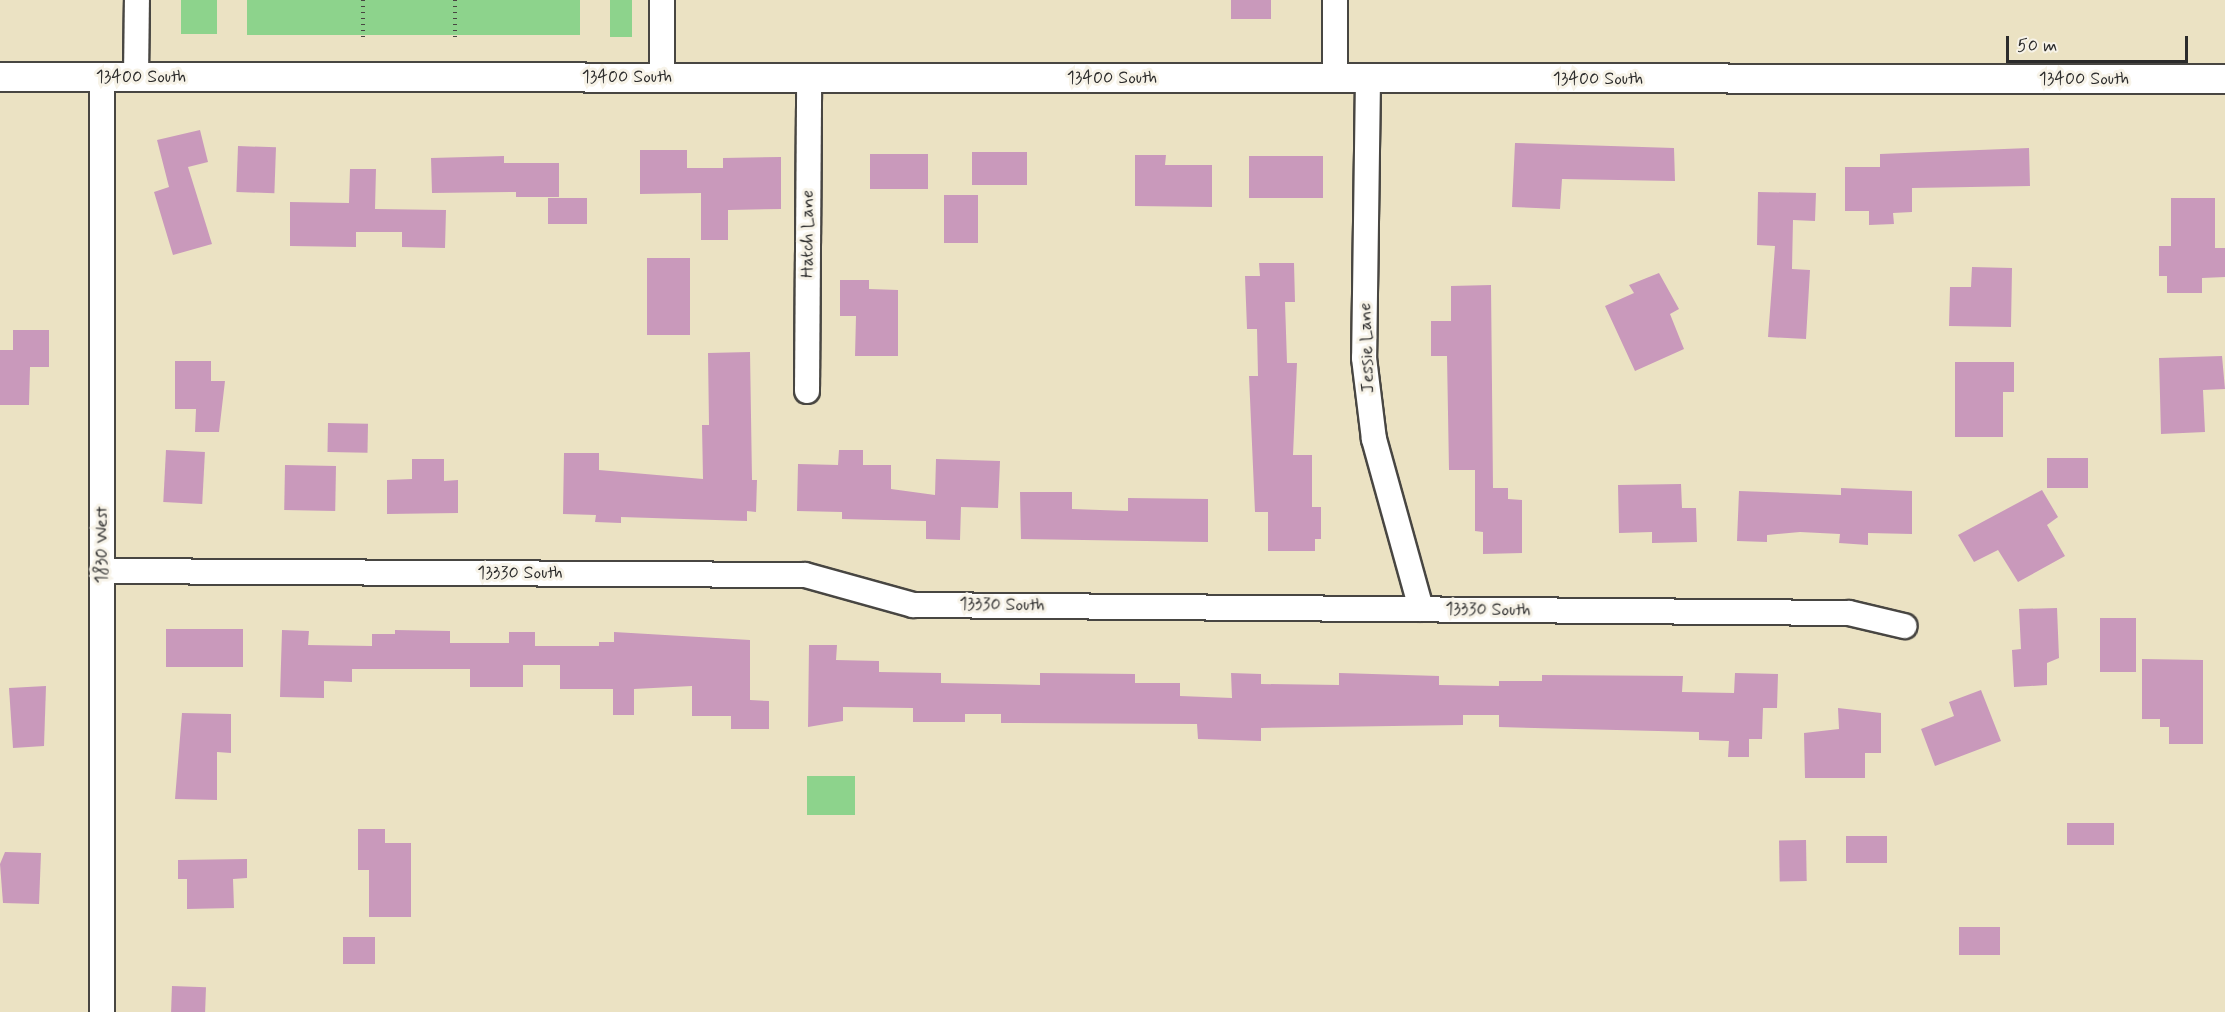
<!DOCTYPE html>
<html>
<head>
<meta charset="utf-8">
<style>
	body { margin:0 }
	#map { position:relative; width:2225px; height:1012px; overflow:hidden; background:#ebe2c3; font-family:Mynerve,sans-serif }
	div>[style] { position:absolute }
	.green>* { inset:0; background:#8dd38c; transform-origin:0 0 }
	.building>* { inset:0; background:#c999bb; transform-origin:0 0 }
	.path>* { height:4px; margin-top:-2px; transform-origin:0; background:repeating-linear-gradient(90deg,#484642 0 1.5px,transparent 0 6px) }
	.roads { filter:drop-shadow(2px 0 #484642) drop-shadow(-2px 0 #484642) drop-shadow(0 2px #484642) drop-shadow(0 -2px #484642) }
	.minor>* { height:24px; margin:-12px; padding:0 12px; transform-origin:12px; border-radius:12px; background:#fff }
	.tertiary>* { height:28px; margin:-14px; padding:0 14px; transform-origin:14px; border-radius:14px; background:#fff }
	span { translate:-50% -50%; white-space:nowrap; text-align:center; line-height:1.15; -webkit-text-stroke:6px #f7f3e8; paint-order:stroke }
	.street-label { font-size:18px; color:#2b2b2b }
	.scale { position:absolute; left:2006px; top:36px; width:182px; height:27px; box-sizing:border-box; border:3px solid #2b2b2b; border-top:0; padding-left:8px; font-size:18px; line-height:21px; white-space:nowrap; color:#2b2b2b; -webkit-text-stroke:4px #f7f3e8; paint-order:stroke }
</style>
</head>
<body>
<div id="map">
	<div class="green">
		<i style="left:181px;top:0;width:36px;height:34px"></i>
		<i style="left:247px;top:0;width:333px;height:35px"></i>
		<i style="left:610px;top:0;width:22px;height:37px"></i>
		<i style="left:807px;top:776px;width:48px;height:39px"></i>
	</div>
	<div class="building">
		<i style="left:1231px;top:0;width:40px;height:19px"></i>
		<i style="clip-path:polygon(200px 130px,208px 162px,188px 167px,212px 244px,173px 255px,154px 192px,169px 187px,157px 140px)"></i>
		<i style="clip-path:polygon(1515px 143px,1674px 148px,1675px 181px,1562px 179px,1560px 209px,1512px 207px)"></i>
		<i style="left:238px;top:146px;width:38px;height:46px;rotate:2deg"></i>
		<i style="clip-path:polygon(2029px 148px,2030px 186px,1912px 188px,1912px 212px,1893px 213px,1894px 224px,1869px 225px,1869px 211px,1845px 211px,1845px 167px,1880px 167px,1880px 154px)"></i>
		<i style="clip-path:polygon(640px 150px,687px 150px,687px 168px,723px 168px,723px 158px,781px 157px,781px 209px,728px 210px,728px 240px,701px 240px,701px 193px,640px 194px)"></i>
		<i style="left:1027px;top:152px;width:33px;height:55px;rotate:90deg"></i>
		<i style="left:870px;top:154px;width:58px;height:35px"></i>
		<i style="clip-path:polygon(1135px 155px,1166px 155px,1165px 165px,1212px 165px,1212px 207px,1135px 206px)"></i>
		<i style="clip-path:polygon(504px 156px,504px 163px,559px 163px,559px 197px,516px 197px,516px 192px,432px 193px,431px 158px)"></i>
		<i style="left:1323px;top:156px;width:42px;height:74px;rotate:90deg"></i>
		<i style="clip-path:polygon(350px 169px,376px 169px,375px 209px,446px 210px,445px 248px,402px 247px,402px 232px,356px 232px,356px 247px,290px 246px,290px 202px,349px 203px)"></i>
		<i style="clip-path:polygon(1758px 192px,1816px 193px,1815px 221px,1793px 220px,1792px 269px,1810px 270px,1806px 339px,1768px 337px,1775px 246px,1757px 245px)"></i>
		<i style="left:944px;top:195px;width:34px;height:48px"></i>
		<i style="left:548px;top:198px;width:39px;height:26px"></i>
		<i style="clip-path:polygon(2171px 198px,2215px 198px,2215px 248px,2225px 248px,2225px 277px,2202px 278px,2202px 293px,2167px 293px,2167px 276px,2159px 276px,2159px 246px,2171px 246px)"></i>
		<i style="left:647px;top:258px;width:43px;height:77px"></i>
		<i style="clip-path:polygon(1259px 263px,1294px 263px,1295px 302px,1285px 302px,1287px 363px,1297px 363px,1293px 455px,1312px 455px,1312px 507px,1321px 507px,1321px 539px,1315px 539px,1315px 551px,1268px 551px,1268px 512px,1255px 512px,1249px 376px,1258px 376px,1257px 329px,1247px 329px,1245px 276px,1260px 276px)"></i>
		<i style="clip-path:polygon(1972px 267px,2012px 268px,2011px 327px,1949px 326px,1950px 287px,1971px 287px)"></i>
		<i style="clip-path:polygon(1659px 273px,1679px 309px,1670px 314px,1684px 349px,1635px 371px,1605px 306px,1634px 293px,1629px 285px)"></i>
		<i style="clip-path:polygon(840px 280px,869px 280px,869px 289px,898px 290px,898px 356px,855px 356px,856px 316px,840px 316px)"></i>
		<i style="clip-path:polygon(1491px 285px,1493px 488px,1508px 488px,1508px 499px,1522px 500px,1522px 553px,1483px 554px,1483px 532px,1475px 531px,1475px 470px,1449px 470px,1447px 356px,1431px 356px,1431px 321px,1451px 321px,1451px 286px)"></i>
		<i style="clip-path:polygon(13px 330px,49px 330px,49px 367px,30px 367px,29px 405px,0 405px,0 350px,13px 350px)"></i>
		<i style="clip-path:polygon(750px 352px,752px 480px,757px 480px,756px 512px,747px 511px,747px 521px,621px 517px,621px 523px,595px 522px,596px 515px,563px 514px,564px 453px,599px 453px,599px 470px,703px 479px,702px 425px,709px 425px,708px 353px)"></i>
		<i style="clip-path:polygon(2222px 356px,2225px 389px,2203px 390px,2205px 432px,2161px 434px,2159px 358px)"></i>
		<i style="clip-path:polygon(175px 361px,211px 361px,211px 381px,225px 381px,219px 432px,195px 432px,196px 409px,175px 409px)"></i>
		<i style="clip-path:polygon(1955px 362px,2014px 362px,2014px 392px,2003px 392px,2003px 437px,1955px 437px)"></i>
		<i style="left:328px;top:423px;width:40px;height:29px;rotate:1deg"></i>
		<i style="left:166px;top:450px;width:39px;height:52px;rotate:3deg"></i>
		<i style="clip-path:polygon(839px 450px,863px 450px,863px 465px,891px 465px,891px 489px,935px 495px,936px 459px,1000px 461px,998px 508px,961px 507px,960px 540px,926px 539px,926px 521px,842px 519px,842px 512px,797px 511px,798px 464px,838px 465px)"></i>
		<i style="left:2047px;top:458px;width:41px;height:30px"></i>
		<i style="clip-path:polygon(412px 459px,444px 459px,444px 481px,458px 480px,458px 513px,387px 514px,387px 480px,412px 479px)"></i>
		<i style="left:285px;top:465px;width:51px;height:45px;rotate:1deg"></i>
		<i style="clip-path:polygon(1681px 484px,1682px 508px,1696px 508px,1697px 542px,1652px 543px,1652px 532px,1619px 533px,1618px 485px)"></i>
		<i style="clip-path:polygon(1841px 488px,1912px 491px,1912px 534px,1868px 533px,1868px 545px,1839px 543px,1840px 534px,1800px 532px,1767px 535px,1767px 542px,1737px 541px,1739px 491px,1841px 495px)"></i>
		<i style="clip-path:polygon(2042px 490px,2058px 517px,2047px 525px,2065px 556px,2018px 582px,1998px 550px,1974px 562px,1958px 535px)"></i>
		<i style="clip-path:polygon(1020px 492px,1072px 492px,1072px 509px,1128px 511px,1128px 498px,1208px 499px,1208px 542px,1021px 539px)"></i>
		<i style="clip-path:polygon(2057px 608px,2059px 658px,2047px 663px,2047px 685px,2014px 687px,2012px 650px,2021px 649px,2019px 609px)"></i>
		<i style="left:2136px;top:618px;width:54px;height:36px;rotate:90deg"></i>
		<i style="left:166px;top:629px;width:77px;height:38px"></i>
		<i style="clip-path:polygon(282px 630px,309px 631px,308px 645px,372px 646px,372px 634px,395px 634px,395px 630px,450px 631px,450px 643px,509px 643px,509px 632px,535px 632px,535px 646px,599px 646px,599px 642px,614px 642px,614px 632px,750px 640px,750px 700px,769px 701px,769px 729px,731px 729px,731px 716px,692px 716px,692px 686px,634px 689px,634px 715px,613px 715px,613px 689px,560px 689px,560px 665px,523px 665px,523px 687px,470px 687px,470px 669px,352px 669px,352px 682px,324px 681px,324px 698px,280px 697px)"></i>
		<i style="clip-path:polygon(809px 645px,837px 645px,836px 660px,879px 661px,879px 672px,941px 673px,941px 683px,1040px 685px,1040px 673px,1135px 674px,1135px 683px,1180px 683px,1180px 696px,1232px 698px,1231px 673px,1261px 674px,1261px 684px,1339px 685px,1339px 673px,1439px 676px,1439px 685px,1499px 686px,1499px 681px,1542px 681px,1542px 675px,1683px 676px,1682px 692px,1734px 693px,1735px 673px,1778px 674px,1777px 708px,1763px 708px,1762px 739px,1749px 739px,1749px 757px,1728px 757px,1729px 741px,1699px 740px,1699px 732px,1499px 727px,1499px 715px,1463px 715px,1463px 725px,1261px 728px,1261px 741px,1198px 739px,1197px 724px,1001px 723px,1001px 714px,965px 714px,965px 722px,913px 722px,913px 708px,843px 707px,843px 721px,808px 727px)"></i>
		<i style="clip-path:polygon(2142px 659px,2203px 660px,2203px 744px,2169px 744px,2169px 727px,2160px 727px,2160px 719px,2142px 719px)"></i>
		<i style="clip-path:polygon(46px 686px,44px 746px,13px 748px,9px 688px)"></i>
		<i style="clip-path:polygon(1981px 690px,2001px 741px,1935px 766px,1921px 729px,1954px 716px,1949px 702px)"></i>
		<i style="clip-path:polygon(1838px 708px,1881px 713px,1881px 753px,1865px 753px,1865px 778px,1805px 778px,1804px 733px,1839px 729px)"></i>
		<i style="clip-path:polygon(182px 713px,231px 714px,231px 753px,217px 752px,217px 800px,175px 799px)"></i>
		<i style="left:2114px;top:823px;width:22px;height:47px;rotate:90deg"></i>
		<i style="clip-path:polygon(358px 829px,385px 829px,385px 843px,411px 843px,411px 917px,369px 917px,369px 870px,358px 870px)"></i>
		<i style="left:1846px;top:836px;width:41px;height:27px"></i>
		<i style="left:1806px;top:840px;width:41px;height:27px;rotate:89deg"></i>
		<i style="clip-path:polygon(5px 852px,41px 853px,39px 904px,3px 903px,0 864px)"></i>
		<i style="clip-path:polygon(247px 859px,247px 878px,233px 879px,234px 908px,187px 909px,187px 879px,178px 879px,178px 860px)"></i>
		<i style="left:1959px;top:927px;width:41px;height:28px"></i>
		<i style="left:375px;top:937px;width:27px;height:32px;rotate:90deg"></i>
		<i style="left:172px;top:986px;width:34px;height:26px;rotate:2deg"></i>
	</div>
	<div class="path">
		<i style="left:363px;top:0;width:39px;rotate:90deg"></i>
		<i style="left:455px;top:0;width:39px;rotate:90deg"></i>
	</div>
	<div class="roads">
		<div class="minor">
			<i style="left:136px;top:77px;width:77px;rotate:-89.3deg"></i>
			<i style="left:662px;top:77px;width:77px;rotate:-90deg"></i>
			<i style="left:1335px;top:78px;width:78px;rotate:-90deg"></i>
			<i style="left:1368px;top:79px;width:279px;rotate:90.8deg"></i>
			<i style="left:1364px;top:358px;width:82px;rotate:83deg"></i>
			<i style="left:1374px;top:439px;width:176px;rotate:74.5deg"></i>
			<i style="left:807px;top:391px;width:314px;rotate:-89.6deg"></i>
			<i style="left:102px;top:571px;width:703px;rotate:0.33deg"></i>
			<i style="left:805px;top:575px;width:112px;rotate:15.5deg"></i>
			<i style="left:913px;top:605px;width:936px;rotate:0.49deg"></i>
			<i style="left:1849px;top:613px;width:57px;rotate:13.3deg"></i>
			<i style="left:102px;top:1012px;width:934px;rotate:-90deg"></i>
		</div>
		<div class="tertiary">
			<i style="left:0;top:77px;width:2225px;rotate:0.05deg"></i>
		</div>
	</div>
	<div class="street-label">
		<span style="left:141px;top:77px">13400 South</span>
		<span style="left:627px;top:77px">13400 South</span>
		<span style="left:1112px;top:78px">13400 South</span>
		<span style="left:1598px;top:79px">13400 South</span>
		<span style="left:2084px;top:79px">13400 South</span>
		<span style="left:808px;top:234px;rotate:-90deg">Hatch Lane</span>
		<span style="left:1367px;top:348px;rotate:-92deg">Jessie Lane</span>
		<span style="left:102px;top:545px;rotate:-90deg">1830 West</span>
		<span style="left:520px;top:573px">13330 South</span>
		<span style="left:1002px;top:605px;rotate:1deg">13330 South</span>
		<span style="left:1488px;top:610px;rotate:1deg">13330 South</span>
	</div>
	<div class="scale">50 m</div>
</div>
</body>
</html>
